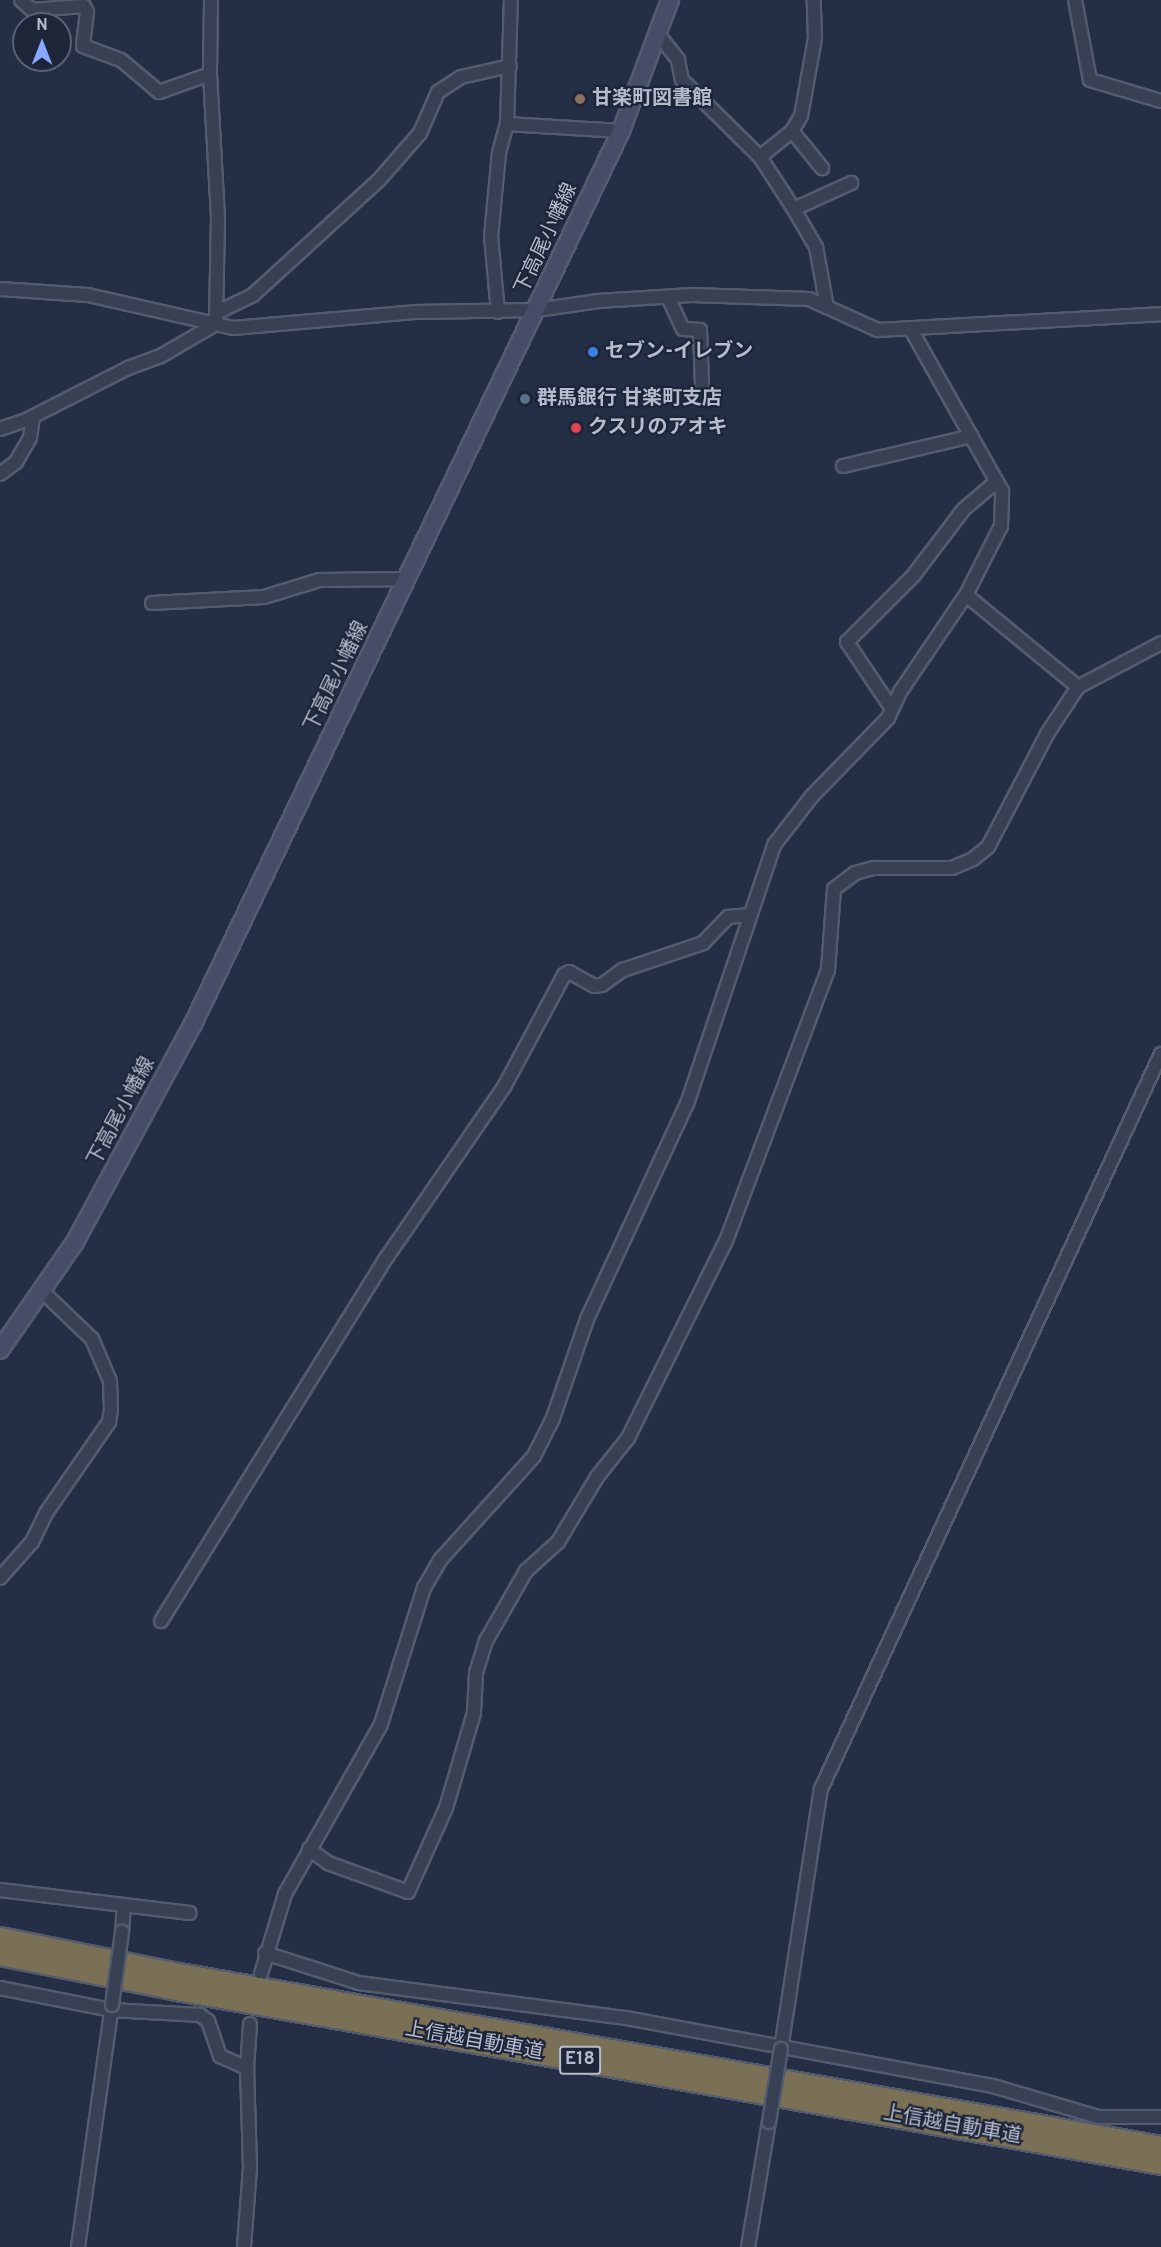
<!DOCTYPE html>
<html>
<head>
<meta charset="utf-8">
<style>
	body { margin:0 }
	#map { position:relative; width:1161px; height:2247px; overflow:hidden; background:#242e44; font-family:Overpass,"Noto Sans JP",sans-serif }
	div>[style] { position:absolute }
	.roads { filter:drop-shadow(2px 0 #545b6e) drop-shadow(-2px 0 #545b6e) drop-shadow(0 2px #545b6e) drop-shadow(0 -2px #545b6e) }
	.street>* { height:12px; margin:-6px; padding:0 6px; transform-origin:6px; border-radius:6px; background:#384053 }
	.secondary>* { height:16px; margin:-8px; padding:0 8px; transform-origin:8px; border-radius:8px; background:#464e67 }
	.highway>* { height:21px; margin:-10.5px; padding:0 10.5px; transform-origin:10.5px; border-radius:10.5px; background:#7a7055 }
	.bridges { filter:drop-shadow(2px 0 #545b6e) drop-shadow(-2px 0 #545b6e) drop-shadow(0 2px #545b6e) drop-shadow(0 -2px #545b6e) }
	.street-bridge>* { height:12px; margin:-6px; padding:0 6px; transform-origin:6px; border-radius:6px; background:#384053 }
	.dots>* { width:16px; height:16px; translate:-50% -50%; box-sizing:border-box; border:3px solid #1d2539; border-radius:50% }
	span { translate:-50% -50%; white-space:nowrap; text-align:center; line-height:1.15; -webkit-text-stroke:4.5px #1d2539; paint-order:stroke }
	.shield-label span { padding:2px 4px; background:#1d2539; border:2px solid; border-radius:4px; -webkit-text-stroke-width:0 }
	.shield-label { font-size:18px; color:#b6bccd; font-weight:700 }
	.poi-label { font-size:20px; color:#b6bccd; font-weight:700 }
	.left { translate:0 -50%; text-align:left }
	.street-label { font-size:20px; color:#b6bccd }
	.north { position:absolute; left:12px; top:12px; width:60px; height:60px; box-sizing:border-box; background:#1d2539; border:2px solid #5a6174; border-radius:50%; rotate:0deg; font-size:16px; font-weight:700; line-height:24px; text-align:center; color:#b6bccd }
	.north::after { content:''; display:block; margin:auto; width:21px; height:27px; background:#89a8ff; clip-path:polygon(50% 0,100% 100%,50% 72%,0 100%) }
</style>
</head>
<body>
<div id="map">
	<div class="roads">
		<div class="street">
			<i style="left:21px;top:0;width:15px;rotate:42deg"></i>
			<i style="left:32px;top:10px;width:52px;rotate:-4.4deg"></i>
			<i style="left:84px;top:6px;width:7px;rotate:63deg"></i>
			<i style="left:87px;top:12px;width:34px;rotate:97deg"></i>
			<i style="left:83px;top:46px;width:40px;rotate:20.2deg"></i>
			<i style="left:121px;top:60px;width:50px;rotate:40.1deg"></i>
			<i style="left:159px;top:92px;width:54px;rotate:-19.4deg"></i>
			<i style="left:211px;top:0;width:74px;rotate:90.8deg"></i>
			<i style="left:210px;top:74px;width:143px;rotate:86.8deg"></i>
			<i style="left:218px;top:217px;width:103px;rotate:91.1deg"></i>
			<i style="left:1075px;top:0;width:81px;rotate:79.4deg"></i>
			<i style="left:1090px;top:80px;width:74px;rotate:16.5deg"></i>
			<i style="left:658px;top:34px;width:33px;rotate:52deg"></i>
			<i style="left:678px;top:60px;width:20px;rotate:79deg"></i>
			<i style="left:682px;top:80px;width:110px;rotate:44.6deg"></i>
			<i style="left:760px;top:157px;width:59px;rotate:56.9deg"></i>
			<i style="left:792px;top:206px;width:48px;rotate:59.7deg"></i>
			<i style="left:816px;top:247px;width:61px;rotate:79.6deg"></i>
			<i style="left:507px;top:124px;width:114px;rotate:3.5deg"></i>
			<i style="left:792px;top:131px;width:48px;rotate:51deg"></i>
			<i style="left:760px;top:157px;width:41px;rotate:-39.1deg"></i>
			<i style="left:792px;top:131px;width:17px;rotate:-59deg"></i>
			<i style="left:801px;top:116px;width:79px;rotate:-79.8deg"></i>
			<i style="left:815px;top:38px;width:38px;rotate:-92deg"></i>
			<i style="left:794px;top:209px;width:63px;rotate:-24.5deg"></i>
			<i style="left:0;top:289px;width:88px;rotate:3.9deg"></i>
			<i style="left:88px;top:295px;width:149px;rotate:12.8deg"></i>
			<i style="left:233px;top:328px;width:185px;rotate:-5deg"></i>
			<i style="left:417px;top:312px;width:120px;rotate:-1deg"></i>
			<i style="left:537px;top:310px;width:62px;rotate:-8.4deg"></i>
			<i style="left:598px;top:301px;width:94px;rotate:-3.7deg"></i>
			<i style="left:692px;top:295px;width:117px;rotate:2deg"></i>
			<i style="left:809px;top:299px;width:76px;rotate:24.2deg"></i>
			<i style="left:878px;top:330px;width:283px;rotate:-3.2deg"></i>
			<i style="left:668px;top:297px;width:35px;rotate:65deg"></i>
			<i style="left:683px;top:329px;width:17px;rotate:3deg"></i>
			<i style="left:700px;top:330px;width:55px;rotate:87.9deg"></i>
			<i style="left:498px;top:312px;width:75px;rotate:-95.3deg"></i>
			<i style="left:491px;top:237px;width:84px;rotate:-84.6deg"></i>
			<i style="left:499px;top:153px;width:30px;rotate:-75deg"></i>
			<i style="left:507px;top:124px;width:124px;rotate:-88.2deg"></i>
			<i style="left:216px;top:313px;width:41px;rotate:-25.9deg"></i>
			<i style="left:253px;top:295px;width:171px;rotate:-42.4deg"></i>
			<i style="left:379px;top:180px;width:62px;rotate:-48.9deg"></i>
			<i style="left:420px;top:133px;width:45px;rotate:-66.3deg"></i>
			<i style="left:438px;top:92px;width:27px;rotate:-33deg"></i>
			<i style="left:461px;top:77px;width:50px;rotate:-12.7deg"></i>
			<i style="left:0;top:429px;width:28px;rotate:-19deg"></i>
			<i style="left:26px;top:420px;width:114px;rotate:-27deg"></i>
			<i style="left:128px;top:368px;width:33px;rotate:-20deg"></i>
			<i style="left:159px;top:357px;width:66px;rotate:-30.1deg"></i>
			<i style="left:843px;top:466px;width:132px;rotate:-13.1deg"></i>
			<i style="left:0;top:474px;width:20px;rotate:-37deg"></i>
			<i style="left:16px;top:462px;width:28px;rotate:-60deg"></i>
			<i style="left:30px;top:438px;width:21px;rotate:-82deg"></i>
			<i style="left:966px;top:595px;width:145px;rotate:39.4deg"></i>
			<i style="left:152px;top:603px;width:112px;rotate:-3.1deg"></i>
			<i style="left:264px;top:597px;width:59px;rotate:-16.9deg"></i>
			<i style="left:320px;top:580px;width:87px;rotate:-0.7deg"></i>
			<i style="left:892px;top:709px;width:81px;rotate:-123.9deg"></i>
			<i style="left:847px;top:642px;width:93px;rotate:-45deg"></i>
			<i style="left:913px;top:576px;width:84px;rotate:-52.7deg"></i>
			<i style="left:964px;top:509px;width:42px;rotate:-40.2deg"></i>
			<i style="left:0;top:1578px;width:48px;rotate:-48.4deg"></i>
			<i style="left:32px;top:1542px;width:32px;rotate:-64deg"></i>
			<i style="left:46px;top:1513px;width:111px;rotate:-55.3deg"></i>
			<i style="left:109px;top:1422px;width:12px;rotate:-81deg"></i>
			<i style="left:111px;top:1410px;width:29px;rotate:-92deg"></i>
			<i style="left:110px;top:1381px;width:46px;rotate:-113.2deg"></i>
			<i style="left:92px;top:1339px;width:69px;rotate:-136.2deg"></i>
			<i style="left:161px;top:1621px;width:428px;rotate:-58.2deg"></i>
			<i style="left:387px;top:1257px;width:206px;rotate:-55.5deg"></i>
			<i style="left:504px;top:1087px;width:127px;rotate:-61.8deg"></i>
			<i style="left:564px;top:975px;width:6px;rotate:-31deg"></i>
			<i style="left:569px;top:972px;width:29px;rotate:29deg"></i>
			<i style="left:594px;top:986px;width:8px;rotate:-7deg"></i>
			<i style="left:602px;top:985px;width:26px;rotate:-36deg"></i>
			<i style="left:623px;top:970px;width:84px;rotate:-18.6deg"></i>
			<i style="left:703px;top:943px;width:36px;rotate:-46deg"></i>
			<i style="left:728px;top:917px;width:22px;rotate:-5deg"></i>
			<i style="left:309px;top:1849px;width:24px;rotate:36deg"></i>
			<i style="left:328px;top:1863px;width:85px;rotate:19.9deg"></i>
			<i style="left:408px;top:1892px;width:92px;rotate:-65.7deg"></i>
			<i style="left:446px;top:1808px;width:99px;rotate:-73.6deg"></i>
			<i style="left:474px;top:1713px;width:40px;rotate:-87.1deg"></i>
			<i style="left:476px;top:1673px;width:34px;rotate:-73deg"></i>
			<i style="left:486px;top:1641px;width:81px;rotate:-60.3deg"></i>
			<i style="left:526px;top:1571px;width:43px;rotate:-42.2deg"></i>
			<i style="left:558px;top:1542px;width:76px;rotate:-59deg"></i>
			<i style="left:597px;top:1477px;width:50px;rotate:-51.5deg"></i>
			<i style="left:628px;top:1438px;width:220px;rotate:-63.6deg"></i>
			<i style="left:726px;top:1241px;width:290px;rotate:-69.4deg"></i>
			<i style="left:828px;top:970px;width:81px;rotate:-85.8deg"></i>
			<i style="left:834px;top:889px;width:26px;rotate:-37deg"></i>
			<i style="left:855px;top:873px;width:20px;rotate:-15deg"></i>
			<i style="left:874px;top:868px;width:78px"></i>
			<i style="left:952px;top:868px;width:23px;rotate:-23deg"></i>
			<i style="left:973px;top:859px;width:19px;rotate:-39deg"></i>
			<i style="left:988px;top:847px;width:127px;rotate:-62.4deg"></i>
			<i style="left:1047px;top:734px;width:56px;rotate:-56.6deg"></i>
			<i style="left:1078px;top:687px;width:94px;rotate:-27.9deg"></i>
			<i style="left:0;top:1890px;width:191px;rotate:6.9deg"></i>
			<i style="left:122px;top:1932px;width:26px;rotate:-86deg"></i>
			<i style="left:265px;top:1953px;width:99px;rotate:17.7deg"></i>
			<i style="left:359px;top:1983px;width:269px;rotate:7.5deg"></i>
			<i style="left:626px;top:2018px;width:373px;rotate:10.5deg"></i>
			<i style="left:993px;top:2086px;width:109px;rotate:16.4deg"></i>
			<i style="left:1098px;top:2117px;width:63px"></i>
			<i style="left:261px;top:1974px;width:84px;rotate:-73.3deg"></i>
			<i style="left:285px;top:1894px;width:195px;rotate:-60.5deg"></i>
			<i style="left:381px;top:1724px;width:143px;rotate:-72.5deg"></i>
			<i style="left:424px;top:1588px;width:34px;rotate:-60deg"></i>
			<i style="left:441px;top:1559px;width:139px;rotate:-47.9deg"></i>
			<i style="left:534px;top:1456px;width:42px;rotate:-63.4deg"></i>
			<i style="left:553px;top:1418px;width:105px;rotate:-71deg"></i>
			<i style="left:587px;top:1319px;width:237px;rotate:-65.1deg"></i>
			<i style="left:687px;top:1104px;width:273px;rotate:-71.4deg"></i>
			<i style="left:774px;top:845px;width:62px;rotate:-52.2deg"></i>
			<i style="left:812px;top:796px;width:109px;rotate:-45.7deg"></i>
			<i style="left:888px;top:718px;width:29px;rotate:-65deg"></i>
			<i style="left:900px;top:692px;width:117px;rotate:-55.8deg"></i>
			<i style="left:966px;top:595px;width:77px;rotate:-63.1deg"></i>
			<i style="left:1001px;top:526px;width:35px;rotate:-88deg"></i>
			<i style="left:1002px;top:491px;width:187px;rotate:-119.4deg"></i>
			<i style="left:0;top:1988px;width:113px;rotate:11.2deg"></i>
			<i style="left:111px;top:2010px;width:89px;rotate:3.2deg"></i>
			<i style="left:200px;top:2015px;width:10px;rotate:37deg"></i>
			<i style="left:208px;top:2021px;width:37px;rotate:71deg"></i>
			<i style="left:220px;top:2056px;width:30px;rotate:24deg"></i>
			<i style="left:781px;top:2049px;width:263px;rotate:-81.3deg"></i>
			<i style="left:821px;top:1789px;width:810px;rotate:-65.18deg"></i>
			<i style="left:78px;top:2247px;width:244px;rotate:-82deg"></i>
			<i style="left:244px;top:2247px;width:79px;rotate:-85.7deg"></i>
			<i style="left:250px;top:2168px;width:100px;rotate:-91.7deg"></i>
			<i style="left:247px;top:2068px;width:44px;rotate:-86.1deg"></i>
			<i style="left:748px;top:2247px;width:127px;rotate:-80.5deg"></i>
		</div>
		<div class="secondary">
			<i style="left:0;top:1350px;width:131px;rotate:-55.2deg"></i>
			<i style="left:75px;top:1242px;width:248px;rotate:-61.6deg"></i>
			<i style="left:193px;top:1024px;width:990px;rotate:-64.39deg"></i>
			<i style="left:621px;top:131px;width:140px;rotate:-69.5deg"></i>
		</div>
		<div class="highway">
			<i style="left:0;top:1938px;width:183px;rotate:11.4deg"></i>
			<i style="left:179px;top:1974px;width:997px;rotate:9.99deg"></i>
			<i style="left:0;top:1954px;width:179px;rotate:11.2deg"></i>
			<i style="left:176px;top:1989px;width:1000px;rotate:10.02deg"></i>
		</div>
	</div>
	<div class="bridges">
		<div class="street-bridge">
			<i style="left:112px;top:2005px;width:74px;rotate:-82.2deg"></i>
			<i style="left:769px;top:2122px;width:74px;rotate:-80.7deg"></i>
		</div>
	</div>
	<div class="dots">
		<i style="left:580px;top:99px;background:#8d6e63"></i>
		<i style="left:593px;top:352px;background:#3f7fe0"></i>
		<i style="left:525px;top:399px;background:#5c6f8a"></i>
		<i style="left:576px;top:428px;background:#e0444e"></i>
	</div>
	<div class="shield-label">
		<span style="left:580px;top:2060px">E18</span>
	</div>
	<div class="poi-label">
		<span class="left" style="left:592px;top:99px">甘楽町図書館</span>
		<span class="left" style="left:605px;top:352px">セブン-イレブン</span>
		<span class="left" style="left:537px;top:399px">群馬銀行 甘楽町支店</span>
		<span class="left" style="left:588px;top:428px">クスリのアオキ</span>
	</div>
	<div class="street-label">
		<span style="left:547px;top:239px;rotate:-65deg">下高尾小幡線</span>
		<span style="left:337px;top:677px;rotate:-64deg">下高尾小幡線</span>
		<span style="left:122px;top:1112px;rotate:-62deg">下高尾小幡線</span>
		<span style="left:474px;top:2042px;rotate:10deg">上信越自動車道</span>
		<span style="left:952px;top:2126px;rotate:10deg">上信越自動車道</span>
	</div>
	<div class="north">N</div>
</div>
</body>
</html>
